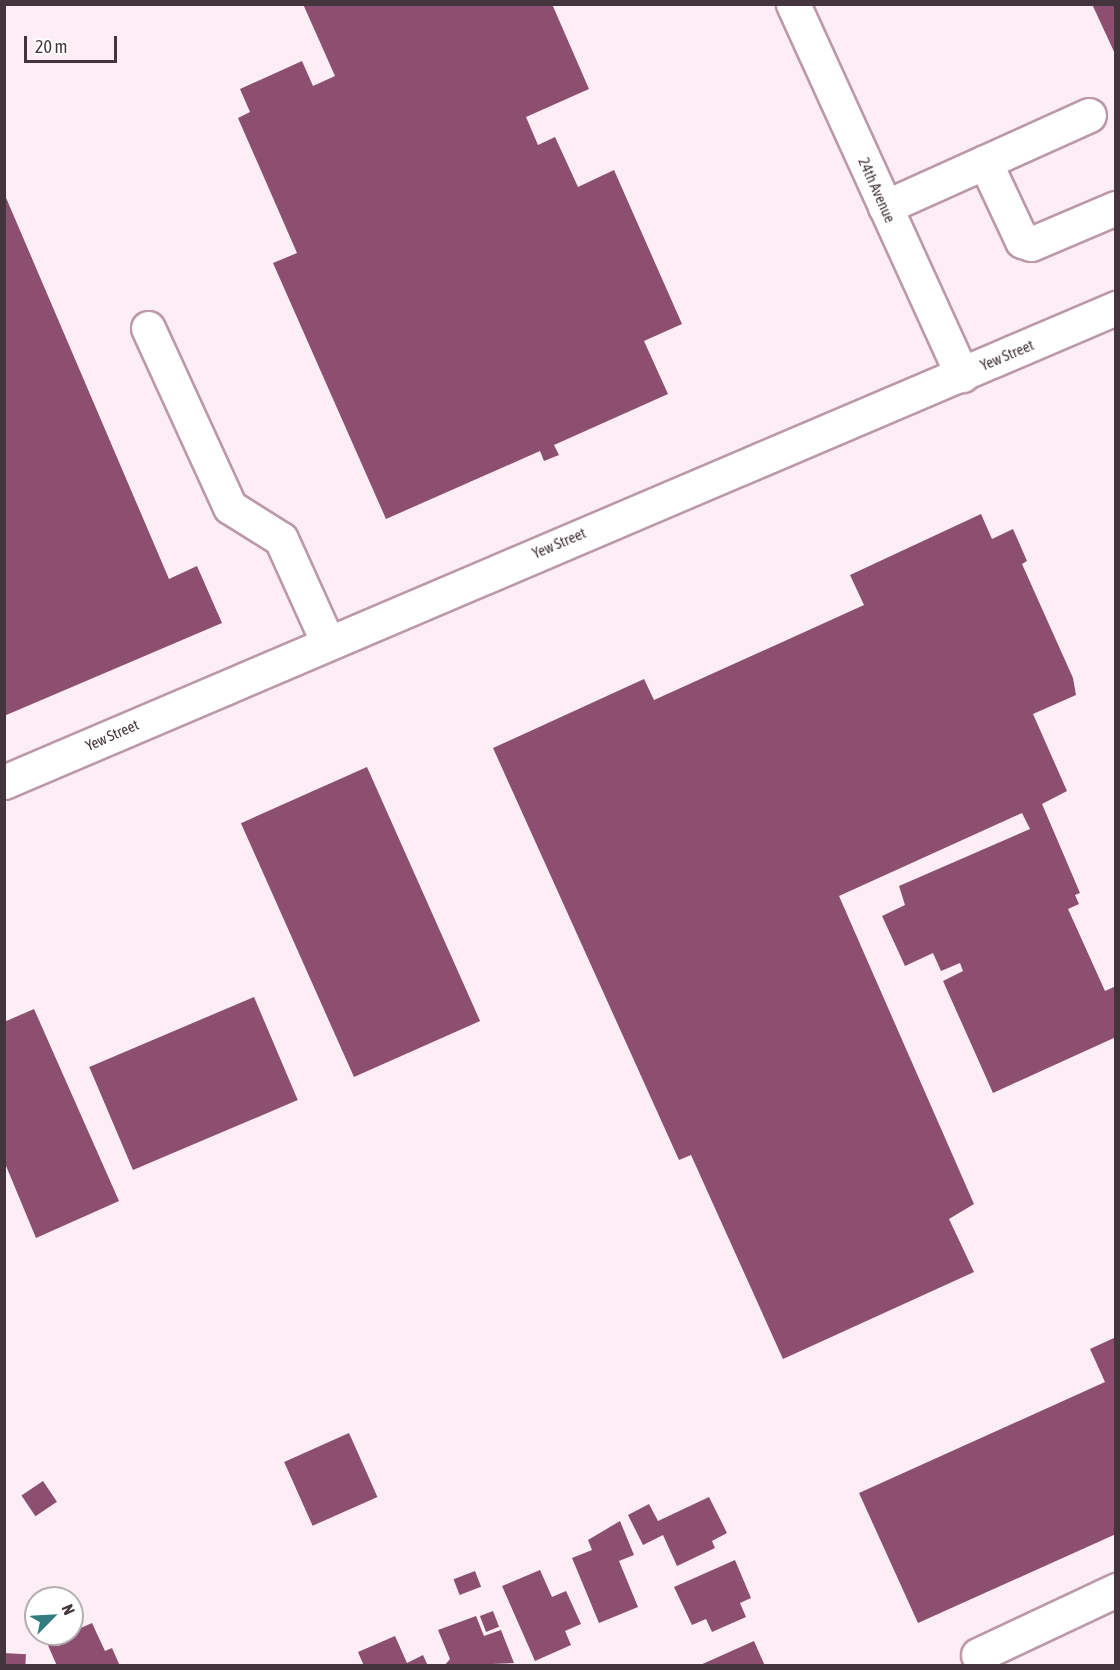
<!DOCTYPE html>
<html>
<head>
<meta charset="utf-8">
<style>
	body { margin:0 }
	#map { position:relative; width:1120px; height:1670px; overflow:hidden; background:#fdeef5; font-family:"Asap Condensed",sans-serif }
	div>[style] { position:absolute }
	.building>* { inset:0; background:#8c4f6f; transform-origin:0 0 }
	.roads { filter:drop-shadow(2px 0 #bc98a8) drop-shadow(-2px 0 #bc98a8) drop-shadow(0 2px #bc98a8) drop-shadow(0 -2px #bc98a8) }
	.minor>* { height:33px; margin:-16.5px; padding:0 16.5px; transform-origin:16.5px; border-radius:16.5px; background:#fff }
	span { translate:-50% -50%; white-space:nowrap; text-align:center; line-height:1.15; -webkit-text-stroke:6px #fff; paint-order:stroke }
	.street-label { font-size:15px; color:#44353c }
	.frame { position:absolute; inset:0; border:6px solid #44353c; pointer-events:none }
	.north { position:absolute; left:24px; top:1586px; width:60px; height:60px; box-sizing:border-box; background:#fff; border:2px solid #b4aeb1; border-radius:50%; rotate:66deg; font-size:16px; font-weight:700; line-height:24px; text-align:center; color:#44353c }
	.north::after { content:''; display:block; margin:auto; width:21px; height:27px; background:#337c7f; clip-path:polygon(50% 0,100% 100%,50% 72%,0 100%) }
	.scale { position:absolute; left:24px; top:36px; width:93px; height:27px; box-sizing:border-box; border:3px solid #44353c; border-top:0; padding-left:8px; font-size:18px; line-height:21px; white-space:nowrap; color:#44353c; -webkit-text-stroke:4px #fff; paint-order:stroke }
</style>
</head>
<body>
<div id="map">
	<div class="building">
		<i style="clip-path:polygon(303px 4px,552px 4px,589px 89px,526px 117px,538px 145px,555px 137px,578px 187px,614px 170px,682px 324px,644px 341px,668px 394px,554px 445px,559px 455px,544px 461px,540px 451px,386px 519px,273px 263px,297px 253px,238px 118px,250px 112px,240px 89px,302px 61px,313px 86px,335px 76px)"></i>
		<i style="clip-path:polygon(1092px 4px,1116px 4px,1116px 56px)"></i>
		<i style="clip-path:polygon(4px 193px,169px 579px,197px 566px,222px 623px,4px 716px)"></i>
		<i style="clip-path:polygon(981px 514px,992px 539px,1013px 529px,1027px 561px,1022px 564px,1073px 678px,1076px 695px,1033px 714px,1067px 791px,1042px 804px,1080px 893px,1075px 895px,1079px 904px,1068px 909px,1105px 991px,1116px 986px,1116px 1037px,993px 1093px,943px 981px,963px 971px,960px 963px,941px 971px,933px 953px,905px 966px,882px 916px,905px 905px,899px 886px,1030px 829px,1022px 813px,839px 896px,974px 1204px,949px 1219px,974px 1272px,783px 1359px,691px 1155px,679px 1160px,493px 748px,644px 679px,654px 700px,864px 605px,850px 575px)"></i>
		<i style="left:367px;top:767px;width:278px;height:138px;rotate:66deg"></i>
		<i style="left:254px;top:997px;width:112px;height:179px;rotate:67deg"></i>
		<i style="clip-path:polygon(34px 1009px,119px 1201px,36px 1238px,4px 1161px,4px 1022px)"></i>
		<i style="clip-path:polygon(1116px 1337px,1116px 1534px,918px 1623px,859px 1493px,1105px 1382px,1090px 1349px)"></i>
		<i style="left:349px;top:1433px;width:70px;height:71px;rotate:66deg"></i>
		<i style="left:43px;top:1481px;width:25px;height:26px;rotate:56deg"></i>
		<i style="clip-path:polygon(709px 1497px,727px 1533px,712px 1541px,715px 1548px,677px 1566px,663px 1535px,643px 1545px,628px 1515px,649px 1504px,658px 1521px)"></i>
		<i style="clip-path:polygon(620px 1521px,634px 1555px,619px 1561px,638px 1607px,599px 1623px,572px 1558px,592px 1550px,588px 1540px)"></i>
		<i style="clip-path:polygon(735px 1560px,751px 1598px,740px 1603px,746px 1617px,712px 1632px,706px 1619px,692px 1625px,674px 1587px)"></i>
		<i style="clip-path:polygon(540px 1570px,552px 1597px,566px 1591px,581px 1624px,565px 1631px,571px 1645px,535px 1661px,502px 1586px)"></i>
		<i style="left:475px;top:1571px;width:17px;height:23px;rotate:69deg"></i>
		<i style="left:493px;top:1611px;width:17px;height:14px;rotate:69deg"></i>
		<i style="clip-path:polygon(476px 1616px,484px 1636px,501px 1630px,514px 1663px,444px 1666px,450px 1659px,438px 1630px)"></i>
		<i style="clip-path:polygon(92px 1623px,105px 1651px,112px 1648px,120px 1666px,57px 1666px,47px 1643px)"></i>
		<i style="clip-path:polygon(395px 1636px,407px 1663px,423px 1655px,428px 1666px,364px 1666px,358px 1652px)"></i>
		<i style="clip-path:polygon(754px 1641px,765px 1666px,698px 1666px)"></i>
		<i style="left:4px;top:1653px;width:22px;height:13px;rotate:3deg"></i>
	</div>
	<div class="roads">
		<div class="minor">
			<i style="left:793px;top:4px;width:408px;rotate:65.5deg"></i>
			<i style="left:985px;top:162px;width:114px;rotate:-24.3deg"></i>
			<i style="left:885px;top:207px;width:110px;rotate:-24.2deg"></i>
			<i style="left:985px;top:162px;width:87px;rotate:64.9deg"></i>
			<i style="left:1022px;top:241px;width:9px;rotate:18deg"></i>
			<i style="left:1031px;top:244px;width:92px;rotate:-23deg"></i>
			<i style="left:148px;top:328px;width:197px;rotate:65.4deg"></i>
			<i style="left:230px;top:507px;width:60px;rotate:32.1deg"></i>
			<i style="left:281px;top:539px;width:112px;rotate:65.7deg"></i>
			<i style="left:4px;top:782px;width:1209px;rotate:-23.09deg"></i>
			<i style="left:978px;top:1655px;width:153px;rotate:-25.2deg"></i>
		</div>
	</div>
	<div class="street-label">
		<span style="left:877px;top:190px;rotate:66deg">24th Avenue</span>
		<span style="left:1007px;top:355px;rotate:-23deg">Yew Street</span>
		<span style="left:559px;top:543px;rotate:-23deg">Yew Street</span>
		<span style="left:112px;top:735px;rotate:-24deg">Yew Street</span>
	</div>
	<div class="frame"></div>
	<div class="north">N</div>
	<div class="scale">20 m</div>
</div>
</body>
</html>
